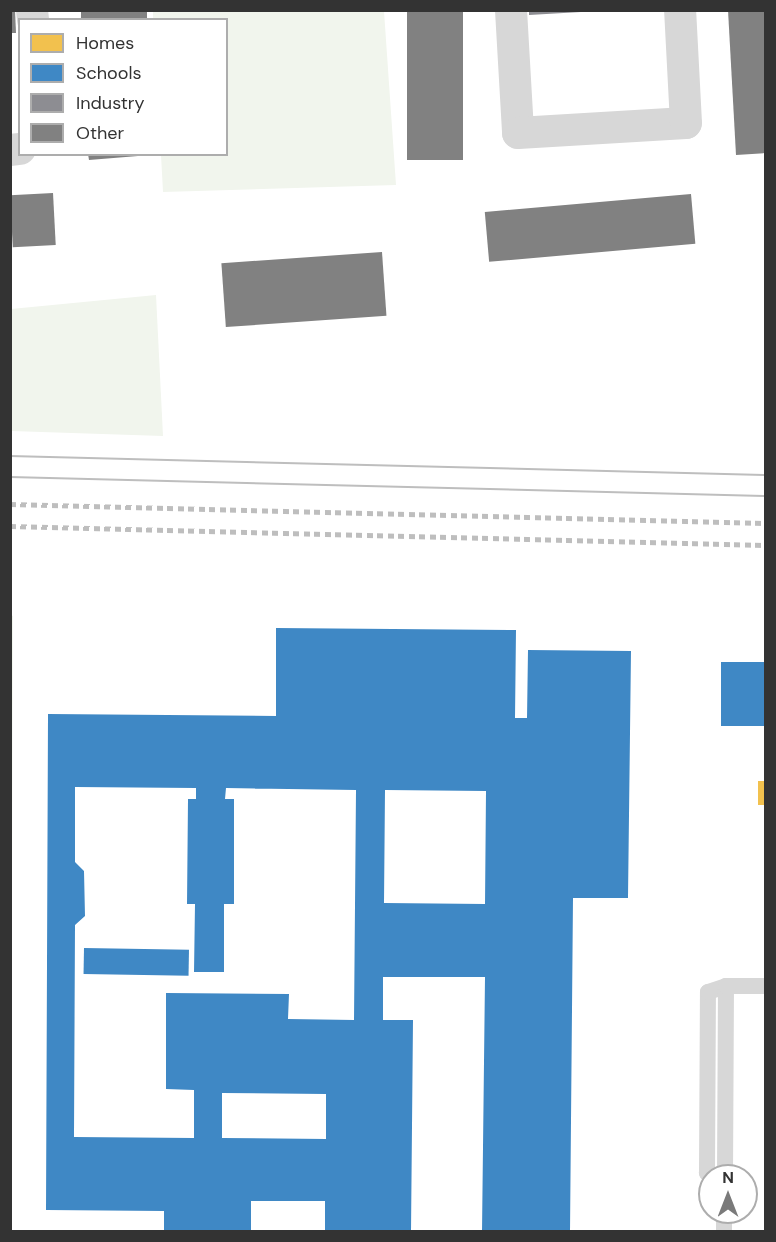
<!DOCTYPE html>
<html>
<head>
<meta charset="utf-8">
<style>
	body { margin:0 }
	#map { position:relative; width:776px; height:1242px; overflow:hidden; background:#fff; font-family:"DM Sans",sans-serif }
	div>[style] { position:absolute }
	.green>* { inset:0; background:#f1f5ed }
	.homes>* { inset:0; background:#f2c14e; transform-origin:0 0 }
	.schools>* { inset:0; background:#3f88c5; transform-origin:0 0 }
	.industry>* { inset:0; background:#8d8d92 }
	.building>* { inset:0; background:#818181; transform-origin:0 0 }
	.lane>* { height:16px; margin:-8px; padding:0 8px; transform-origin:8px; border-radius:8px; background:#d7d7d7 }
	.street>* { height:32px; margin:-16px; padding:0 16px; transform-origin:16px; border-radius:16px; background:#d7d7d7 }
	.tram>* { height:1.5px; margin:-0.75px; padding:0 0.75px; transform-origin:0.75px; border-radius:0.75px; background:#bebebe }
	.rail>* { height:4.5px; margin-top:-2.25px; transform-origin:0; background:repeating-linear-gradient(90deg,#bebebe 0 6px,transparent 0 10.5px) }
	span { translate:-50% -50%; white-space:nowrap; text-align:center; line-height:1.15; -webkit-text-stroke:6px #fff; paint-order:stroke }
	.frame { position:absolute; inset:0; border:12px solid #333; pointer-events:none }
	.legend { position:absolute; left:18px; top:18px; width:210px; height:138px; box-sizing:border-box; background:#fff; border:2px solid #adadad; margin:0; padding:8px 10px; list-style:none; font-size:18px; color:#333 }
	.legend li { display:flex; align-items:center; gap:12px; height:30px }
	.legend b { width:30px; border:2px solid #adadad }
	.north { position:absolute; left:698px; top:1164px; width:60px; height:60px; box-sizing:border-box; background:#fff; border:2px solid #adadad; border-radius:50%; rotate:0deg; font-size:16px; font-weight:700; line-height:24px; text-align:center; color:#333 }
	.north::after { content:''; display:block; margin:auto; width:21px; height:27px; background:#7a7a7a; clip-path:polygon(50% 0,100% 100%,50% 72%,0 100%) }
</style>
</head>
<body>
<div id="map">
	<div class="green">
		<i style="clip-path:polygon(153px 11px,384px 11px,396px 185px,163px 192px,161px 155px,226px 154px,226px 20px,153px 19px)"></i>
		<i style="clip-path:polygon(156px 295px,163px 436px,11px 431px,11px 309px)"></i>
		<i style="clip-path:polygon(11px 615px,13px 616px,11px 1132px,10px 615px)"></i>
	</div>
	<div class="homes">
		<i style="left:758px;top:781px;width:8px;height:24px"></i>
	</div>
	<div class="schools">
		<i style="clip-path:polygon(evenodd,276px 628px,516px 630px,515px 718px,527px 718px,528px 650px,631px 651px,628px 898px,573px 898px,570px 1232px,482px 1232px,485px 977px,383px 977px,383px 1020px,413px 1020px,411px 1232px,325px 1232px,325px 1201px,251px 1201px,251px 1232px,164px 1232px,164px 1211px,46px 1210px,48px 714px,276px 716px,276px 628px,75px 787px,196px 788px,196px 799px,188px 799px,187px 904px,195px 904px,194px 972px,224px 972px,224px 904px,234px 904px,234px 799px,225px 799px,226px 788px,356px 790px,354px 1020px,288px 1019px,289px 994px,166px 993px,166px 1089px,194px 1090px,194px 1138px,74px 1137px,75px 925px,85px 916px,84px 871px,75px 862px,75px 787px,276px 628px,385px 790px,486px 791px,485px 904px,384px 903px,385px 790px,276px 628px,222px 1093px,326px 1094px,326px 1139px,222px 1138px,222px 1093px)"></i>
		<i style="left:721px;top:662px;width:45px;height:64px"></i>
		<i style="left:84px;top:948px;width:105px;height:26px;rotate:1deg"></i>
	</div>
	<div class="industry">
		<i style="clip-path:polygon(529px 10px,581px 10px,581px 12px,529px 15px)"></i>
	</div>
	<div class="building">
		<i style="clip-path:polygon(10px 10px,15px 10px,16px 33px,10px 33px)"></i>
		<i style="left:81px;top:10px;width:66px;height:10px"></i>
		<i style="left:407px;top:10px;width:56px;height:150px"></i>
		<i style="clip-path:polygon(728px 10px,766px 10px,766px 153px,736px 155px)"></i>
		<i style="clip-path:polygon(88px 154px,138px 154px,138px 156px,89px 160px)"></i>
		<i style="left:53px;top:193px;width:52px;height:43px;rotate:87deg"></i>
		<i style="left:691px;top:194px;width:50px;height:207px;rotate:85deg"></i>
		<i style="left:382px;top:252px;width:64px;height:161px;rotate:86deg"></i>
	</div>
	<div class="lane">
		<i style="left:712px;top:1176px;width:6px;rotate:-149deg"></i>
		<i style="left:707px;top:1173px;width:181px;rotate:-89.7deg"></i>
		<i style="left:708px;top:992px;width:19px;rotate:-18deg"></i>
		<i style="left:725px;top:1176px;width:190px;rotate:-89.7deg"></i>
		<i style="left:726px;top:986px;width:40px"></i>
		<i style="left:724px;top:1232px;width:20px;rotate:-90deg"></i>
	</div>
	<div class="street">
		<i style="left:32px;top:10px;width:10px;rotate:84deg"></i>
		<i style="left:511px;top:10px;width:123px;rotate:86.7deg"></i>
		<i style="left:518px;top:133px;width:168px;rotate:-3.4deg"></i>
		<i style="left:686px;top:123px;width:113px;rotate:-93deg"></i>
		<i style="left:10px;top:150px;width:10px;rotate:-6deg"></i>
	</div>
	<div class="tram">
		<i style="left:10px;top:456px;width:756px;rotate:1.44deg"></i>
		<i style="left:10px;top:477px;width:756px;rotate:1.44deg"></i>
	</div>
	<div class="rail">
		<i style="left:10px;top:504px;width:756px;rotate:1.44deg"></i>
		<i style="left:10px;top:526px;width:756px;rotate:1.44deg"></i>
	</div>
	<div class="frame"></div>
	<ul class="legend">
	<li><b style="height:16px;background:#f2c14e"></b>Homes</li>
	<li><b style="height:16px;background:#3f88c5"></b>Schools</li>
	<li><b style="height:16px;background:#8d8d92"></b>Industry</li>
	<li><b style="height:16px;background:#818181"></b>Other</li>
	</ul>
	<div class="north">N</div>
</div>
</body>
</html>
